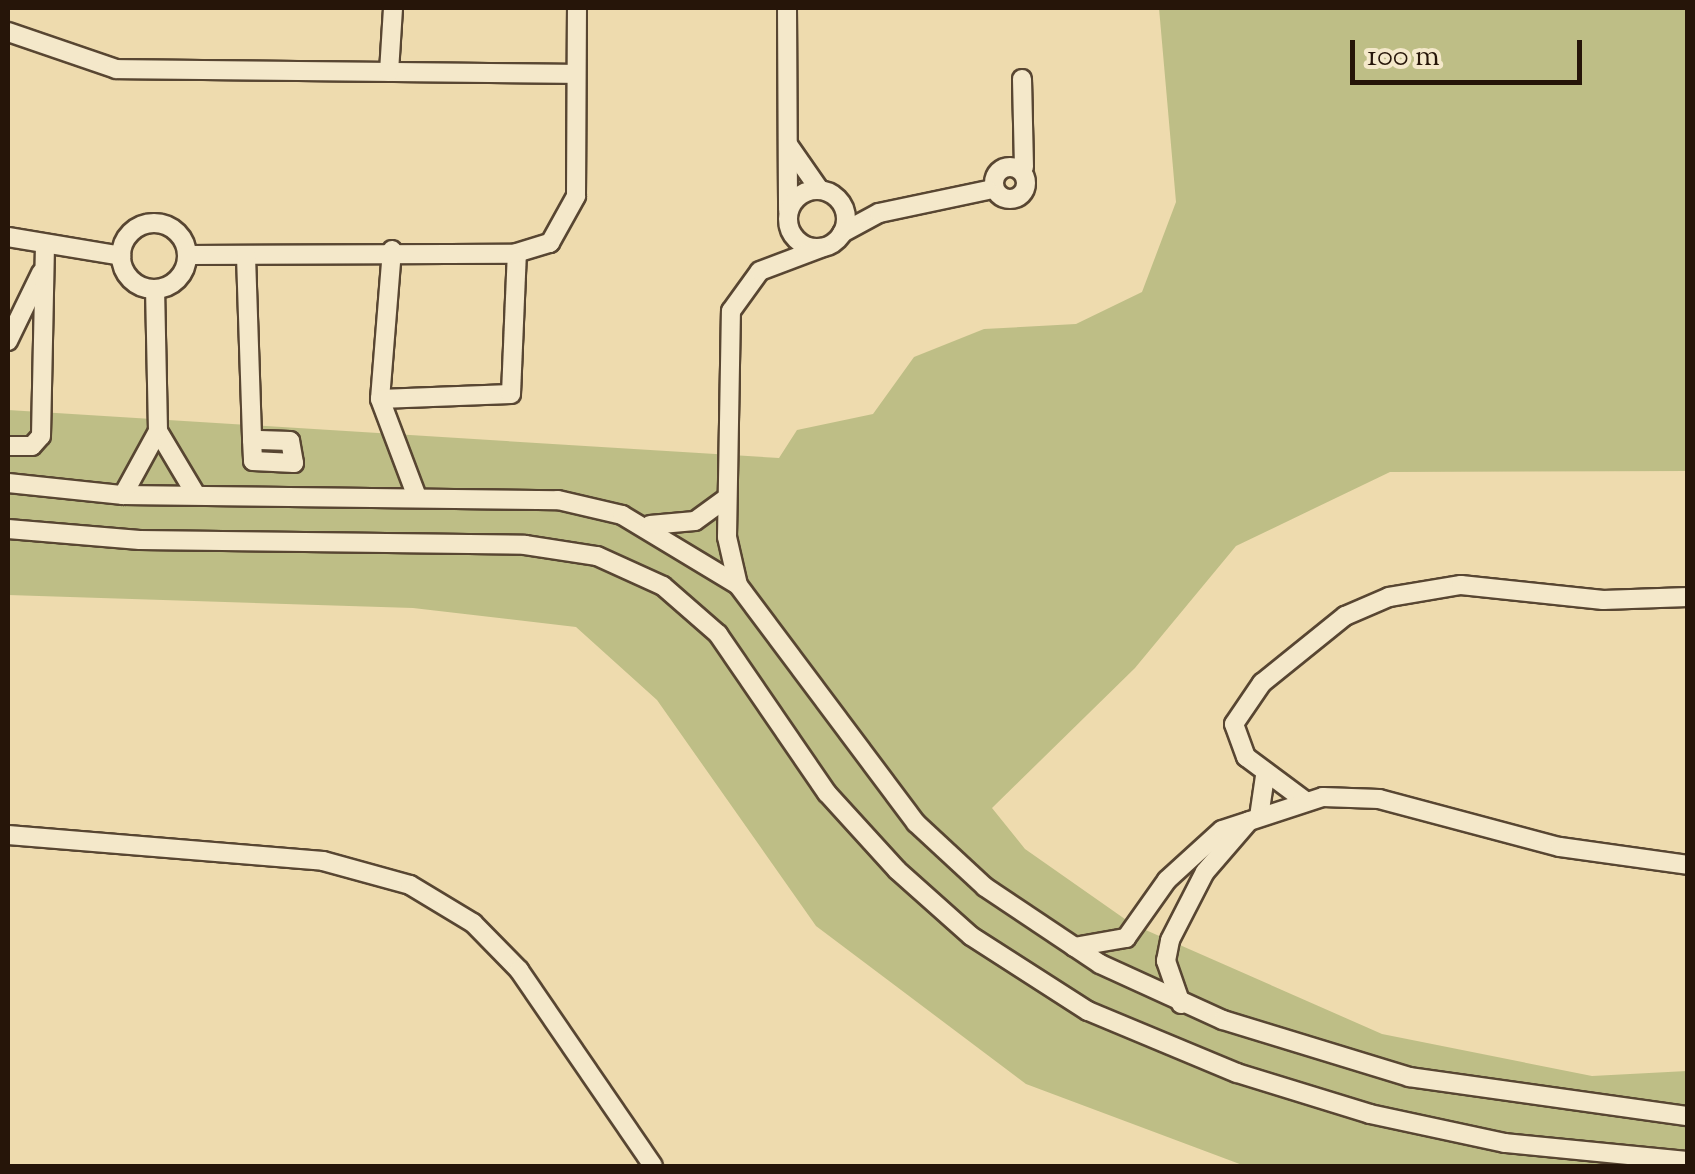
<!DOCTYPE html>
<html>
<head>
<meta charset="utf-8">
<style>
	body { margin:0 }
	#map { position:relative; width:1695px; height:1174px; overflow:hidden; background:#eedbae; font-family:"Sorts Mill Goudy",serif }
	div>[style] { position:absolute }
	.green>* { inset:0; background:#bebe86 }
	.roads { filter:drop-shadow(2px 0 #584632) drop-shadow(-2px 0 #584632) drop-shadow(0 2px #584632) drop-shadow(0 -2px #584632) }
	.street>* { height:18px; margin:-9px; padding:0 9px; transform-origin:9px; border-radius:9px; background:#f4e8ca }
	.street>.ring { margin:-9px; padding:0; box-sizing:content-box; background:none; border:18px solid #f4e8ca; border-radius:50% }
	span { translate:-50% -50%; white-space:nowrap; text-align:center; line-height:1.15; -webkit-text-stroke:10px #f4e8ca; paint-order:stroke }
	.frame { position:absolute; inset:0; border:10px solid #261509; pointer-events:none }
	.scale { position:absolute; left:1350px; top:40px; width:232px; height:45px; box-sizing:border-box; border:5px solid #261509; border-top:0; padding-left:12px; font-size:30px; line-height:35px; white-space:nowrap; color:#261509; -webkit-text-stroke:8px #f4e8ca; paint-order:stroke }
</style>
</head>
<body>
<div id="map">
	<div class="green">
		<i style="clip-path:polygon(1159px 8px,1687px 8px,1687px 471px,1390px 472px,1236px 546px,1135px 668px,992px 808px,1025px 849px,1132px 924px,1382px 1034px,1592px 1076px,1687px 1071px,1687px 1166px,1245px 1166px,1026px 1084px,816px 926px,657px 700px,576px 627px,413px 608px,8px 595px,8px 410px,779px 458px,797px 430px,873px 414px,914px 357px,984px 329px,1076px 324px,1142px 292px,1176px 202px)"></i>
	</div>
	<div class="roads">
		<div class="street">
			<i style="left:787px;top:8px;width:202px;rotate:89.7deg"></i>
			<i style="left:8px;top:32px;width:114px;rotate:18.9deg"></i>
			<i style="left:116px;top:69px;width:460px;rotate:0.6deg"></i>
			<i style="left:389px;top:72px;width:64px;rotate:-86.4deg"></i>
			<i style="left:1022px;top:79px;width:88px;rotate:88.7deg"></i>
			<i style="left:789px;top:146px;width:52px;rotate:55.1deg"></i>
			<i class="ring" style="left:994px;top:167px;width:14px;height:14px"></i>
			<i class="ring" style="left:788px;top:190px;width:40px;height:40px"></i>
			<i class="ring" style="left:121px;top:223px;width:48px;height:48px"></i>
			<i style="left:842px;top:233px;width:42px;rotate:-28.4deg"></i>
			<i style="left:879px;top:213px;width:111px;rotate:-11.9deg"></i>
			<i style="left:8px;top:237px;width:115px;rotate:9.5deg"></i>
			<i style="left:392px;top:250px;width:149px;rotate:94.6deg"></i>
			<i style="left:380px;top:399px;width:131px;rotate:-2.2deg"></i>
			<i style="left:511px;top:394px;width:141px;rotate:-87.6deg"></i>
			<i style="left:188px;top:255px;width:325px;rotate:-0.2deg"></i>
			<i style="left:513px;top:254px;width:39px;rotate:-17deg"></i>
			<i style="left:550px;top:243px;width:54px;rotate:-61deg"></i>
			<i style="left:576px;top:196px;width:188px;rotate:-89.7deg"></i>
			<i style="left:246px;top:256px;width:184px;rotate:88.1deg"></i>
			<i style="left:252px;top:440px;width:21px;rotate:87deg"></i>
			<i style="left:253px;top:461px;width:41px;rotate:2.8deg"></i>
			<i style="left:294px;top:463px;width:22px;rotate:-100deg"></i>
			<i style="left:290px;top:441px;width:38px;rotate:-178deg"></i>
			<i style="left:8px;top:341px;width:76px;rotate:-64.1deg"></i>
			<i style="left:380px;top:399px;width:105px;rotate:69.3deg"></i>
			<i style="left:158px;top:431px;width:72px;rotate:59.2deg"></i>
			<i style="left:8px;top:446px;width:24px"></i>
			<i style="left:32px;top:446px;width:13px;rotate:-48deg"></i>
			<i style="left:41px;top:436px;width:189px;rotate:-88.8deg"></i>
			<i style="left:8px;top:483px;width:116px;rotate:6deg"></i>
			<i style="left:123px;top:495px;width:435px;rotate:0.7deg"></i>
			<i style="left:558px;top:500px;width:66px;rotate:13.2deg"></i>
			<i style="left:622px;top:515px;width:135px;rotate:31.1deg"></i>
			<i style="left:738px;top:585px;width:297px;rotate:53.2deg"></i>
			<i style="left:916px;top:823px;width:94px;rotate:42.8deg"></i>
			<i style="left:985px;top:887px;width:138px;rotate:33.8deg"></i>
			<i style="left:1100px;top:964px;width:135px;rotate:24.5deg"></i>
			<i style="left:1223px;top:1020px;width:195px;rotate:17deg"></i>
			<i style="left:1409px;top:1077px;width:282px;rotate:8deg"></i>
			<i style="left:123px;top:495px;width:73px;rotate:-61.3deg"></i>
			<i style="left:158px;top:431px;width:142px;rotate:-91.2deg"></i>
			<i style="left:650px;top:525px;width:45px;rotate:-5.1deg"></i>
			<i style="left:695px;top:521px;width:39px;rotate:-36deg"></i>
			<i style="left:8px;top:529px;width:132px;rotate:4.8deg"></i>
			<i style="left:140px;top:540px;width:385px;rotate:0.7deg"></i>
			<i style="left:525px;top:545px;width:73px;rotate:8.7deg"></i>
			<i style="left:597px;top:556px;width:72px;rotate:24.4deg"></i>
			<i style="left:663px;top:586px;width:73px;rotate:41.1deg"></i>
			<i style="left:718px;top:634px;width:193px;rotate:55.6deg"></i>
			<i style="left:827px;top:793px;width:104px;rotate:47.7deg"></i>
			<i style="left:897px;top:870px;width:99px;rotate:41.7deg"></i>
			<i style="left:971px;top:936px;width:139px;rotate:32.7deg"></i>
			<i style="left:1088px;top:1011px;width:161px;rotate:22.6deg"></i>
			<i style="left:1237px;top:1073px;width:139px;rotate:17.1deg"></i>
			<i style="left:1370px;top:1114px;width:138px;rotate:12.1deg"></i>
			<i style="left:1505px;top:1143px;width:184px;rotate:5.6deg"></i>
			<i style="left:738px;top:585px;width:49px;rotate:-102.9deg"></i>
			<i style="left:727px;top:537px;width:226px;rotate:-89deg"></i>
			<i style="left:731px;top:311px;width:49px;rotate:-54.1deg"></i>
			<i style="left:760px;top:271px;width:65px;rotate:-20.7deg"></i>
			<i style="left:1304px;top:800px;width:72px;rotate:-143.4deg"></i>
			<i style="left:1246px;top:757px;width:35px;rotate:-110deg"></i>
			<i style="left:1234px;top:724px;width:50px;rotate:-55.7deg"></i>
			<i style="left:1262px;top:683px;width:107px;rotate:-38.9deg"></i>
			<i style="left:1345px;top:616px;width:48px;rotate:-23.4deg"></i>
			<i style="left:1389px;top:597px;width:73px;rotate:-9.5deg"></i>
			<i style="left:1461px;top:585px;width:143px;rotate:6deg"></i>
			<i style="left:1603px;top:600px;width:85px;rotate:-2deg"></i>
			<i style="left:1259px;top:817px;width:41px;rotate:-81.7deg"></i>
			<i style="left:8px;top:835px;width:316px;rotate:4.7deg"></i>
			<i style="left:323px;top:861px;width:90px;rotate:15.4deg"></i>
			<i style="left:410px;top:885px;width:74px;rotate:31.1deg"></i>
			<i style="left:473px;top:923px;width:66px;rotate:45.6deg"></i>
			<i style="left:519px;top:970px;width:237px;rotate:55.6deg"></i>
			<i style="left:1074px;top:947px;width:53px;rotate:-9.8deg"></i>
			<i style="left:1126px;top:938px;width:71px;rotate:-54.7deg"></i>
			<i style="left:1167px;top:880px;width:74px;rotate:-42.3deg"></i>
			<i style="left:1222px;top:830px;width:106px;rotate:-18.1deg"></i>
			<i style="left:1323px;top:797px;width:56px;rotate:2deg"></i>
			<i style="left:1379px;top:799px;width:187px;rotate:14.9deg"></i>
			<i style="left:1560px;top:847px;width:129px;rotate:8deg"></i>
			<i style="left:1181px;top:1004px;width:46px;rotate:-109.2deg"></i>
			<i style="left:1166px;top:961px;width:21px;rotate:-79deg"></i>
			<i style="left:1170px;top:940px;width:76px;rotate:-62.8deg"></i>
			<i style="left:1205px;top:872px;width:67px;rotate:-49.2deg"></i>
		</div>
	</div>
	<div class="frame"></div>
	<div class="scale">100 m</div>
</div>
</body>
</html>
